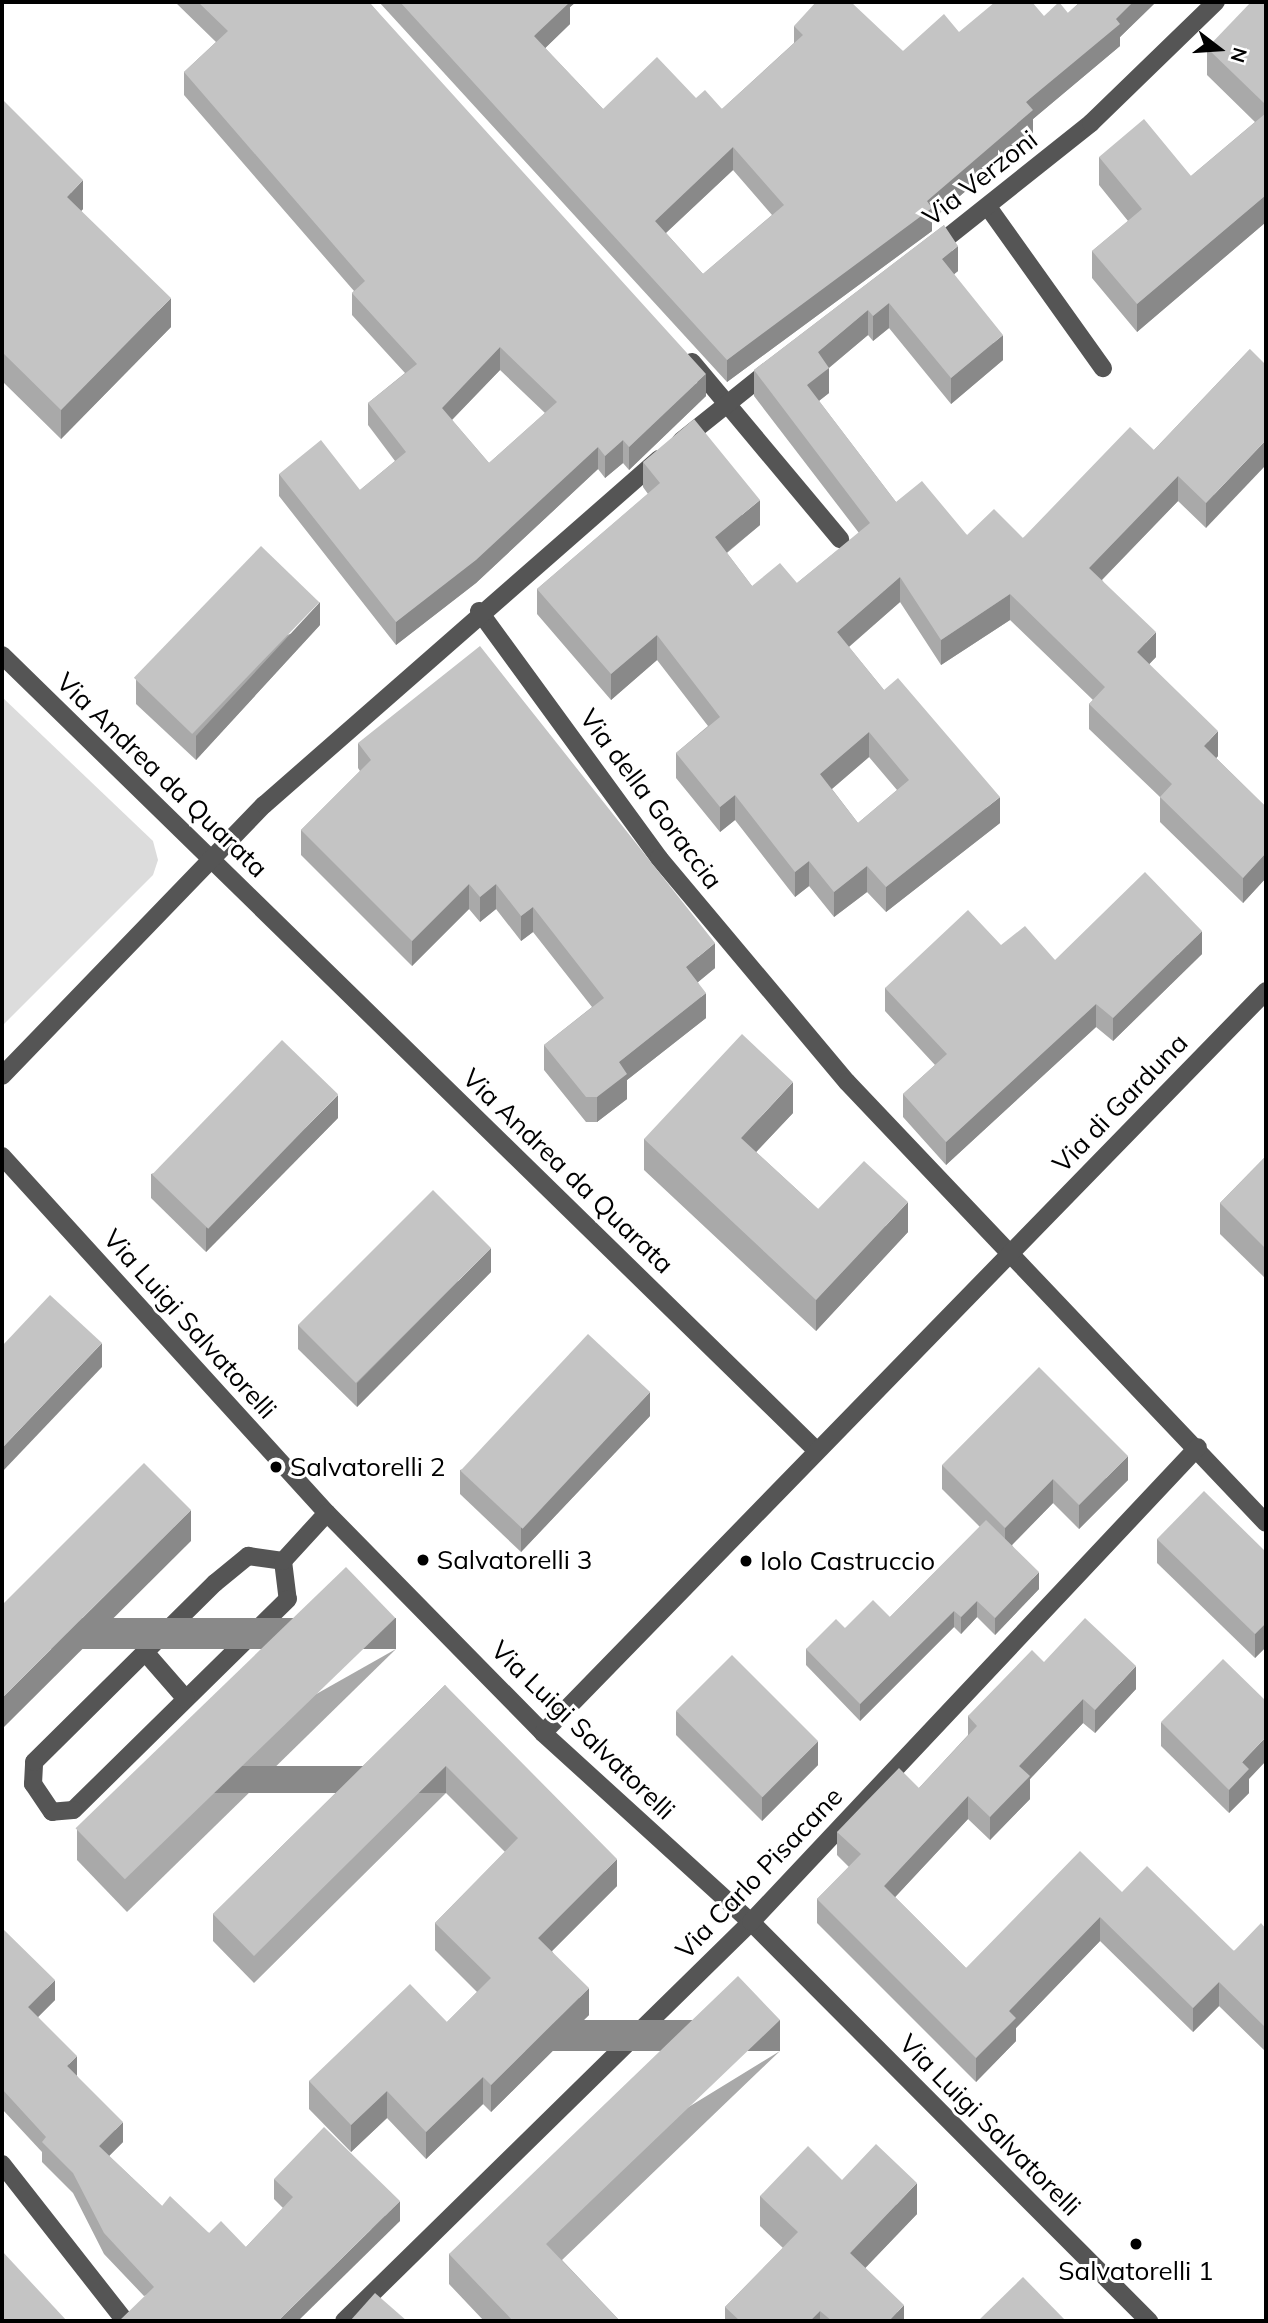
<!DOCTYPE html>
<html>
<head>
<meta charset="utf-8">
<style>
	body { margin:0 }
	#map { position:relative; width:1268px; height:2323px; overflow:hidden; background:#fff; font-family:Mulish,sans-serif }
	div>[style] { position:absolute }
	.green>* { inset:0; background:#dcdcdc }
	.minor>* { height:18px; margin:-9px; padding:0 9px; transform-origin:9px; border-radius:9px; background:#555 }
	.wall>* { inset:0; background:#a9a9a9 }
	.shaded-wall>* { inset:0; background:#898989; transform-origin:0 0 }
	.building>* { inset:0; background:#c4c4c4; transform-origin:0 0 }
	.dots>* { width:19px; height:19px; translate:-50% -50%; box-sizing:border-box; border:4px solid #fff; border-radius:50% }
	span { translate:-50% -50%; white-space:nowrap; text-align:center; line-height:1.15; -webkit-text-stroke:6px #fff; paint-order:stroke }
	.street-label { font-size:26px; color:#000 }
	.poi-label { font-size:26px; color:#000 }
	.left { translate:0 -50%; text-align:left }
	.frame { position:absolute; inset:0; border:4px solid #000; pointer-events:none }
	.north { position:absolute; left:1184px; top:14px; width:70px; height:70px; -webkit-text-stroke:5px #fff; paint-order:stroke; rotate:107deg; font-size:19px; font-weight:700; line-height:28px; text-align:center; color:#000 }
	.north::after { content:''; display:block; margin:auto; width:24px; height:32px; background:#000; clip-path:polygon(50% 0,100% 100%,50% 72%,0 100%) }
</style>
</head>
<body>
<div id="map">
	<div class="green">
		<i style="clip-path:polygon(2px 697px,153px 841px,158px 860px,153px 875px,2px 1026px)"></i>
	</div>
	<div class="minor">
		<i style="left:988px;top:207px;width:198px;rotate:54.5deg"></i>
		<i style="left:934px;top:248px;width:201px;rotate:-38.5deg"></i>
		<i style="left:1091px;top:123px;width:174px;rotate:-44.1deg"></i>
		<i style="left:692px;top:362px;width:231px;rotate:50.1deg"></i>
		<i style="left:681px;top:441px;width:115px;rotate:-38.7deg"></i>
		<i style="left:479px;top:611px;width:306px;rotate:53.9deg"></i>
		<i style="left:659px;top:858px;width:292px;rotate:50deg"></i>
		<i style="left:847px;top:1082px;width:608px;rotate:46.47deg"></i>
		<i style="left:2px;top:655px;width:1138px;rotate:44.32deg"></i>
		<i style="left:2px;top:1076px;width:377px;rotate:-46deg"></i>
		<i style="left:264px;top:805px;width:525px;rotate:-41.22deg"></i>
		<i style="left:2px;top:1156px;width:483px;rotate:47.7deg"></i>
		<i style="left:327px;top:1513px;width:308px;rotate:45.5deg"></i>
		<i style="left:543px;top:1733px;width:281px;rotate:42.3deg"></i>
		<i style="left:751px;top:1922px;width:564px;rotate:45.07deg"></i>
		<i style="left:283px;top:1561px;width:38px;rotate:83deg"></i>
		<i style="left:288px;top:1599px;width:301px;rotate:135.5deg"></i>
		<i style="left:73px;top:1810px;width:21px;rotate:175deg"></i>
		<i style="left:52px;top:1812px;width:34px;rotate:-124deg"></i>
		<i style="left:33px;top:1784px;width:22px;rotate:-87deg"></i>
		<i style="left:34px;top:1762px;width:255px;rotate:-44.7deg"></i>
		<i style="left:215px;top:1583px;width:43px;rotate:-39.3deg"></i>
		<i style="left:248px;top:1556px;width:35px;rotate:8deg"></i>
		<i style="left:283px;top:1561px;width:65px;rotate:-47.5deg"></i>
		<i style="left:145px;top:1652px;width:62px;rotate:48.9deg"></i>
		<i style="left:543px;top:1733px;width:1036px;rotate:-45.74deg"></i>
		<i style="left:2px;top:2164px;width:199px;rotate:51.9deg"></i>
		<i style="left:344px;top:2321px;width:570px;rotate:-44.43deg"></i>
		<i style="left:751px;top:1922px;width:652px;rotate:-46.74deg"></i>
	</div>
	<div class="wall">
		<i style="clip-path:polygon(evenodd,175px 2px,369px 2px,706px 396px,629px 470px,623px 463px,605px 478px,598px 469px,476px 583px,396px 645px,279px 496px,279px 474px,360px 490px,395px 461px,368px 425px,368px 403px,405px 373px,352px 315px,352px 293px,354px 291px,184px 95px,184px 72px,216px 42px,175px 2px,500px 370px,545px 413px,489px 463px,452px 420px,500px 370px)"></i>
		<i style="clip-path:polygon(evenodd,379px 2px,576px 2px,570px 7px,570px 24px,545px 48px,603px 109px,696px 98px,722px 109px,794px 43px,794px 26px,903px 51px,959px 32px,1044px 16px,1068px 13px,1080px 2px,1156px 2px,1120px 37px,1120px 46px,1033px 119px,1033px 133px,932px 220px,932px 231px,727px 382px,379px 2px,733px 170px,772px 215px,703px 274px,666px 233px,733px 170px)"></i>
		<i style="clip-path:polygon(1266px 2px,1266px 222px,1137px 332px,1092px 278px,1092px 251px,1128px 221px,1099px 185px,1099px 157px,1191px 176px,1255px 122px,1207px 75px,1207px 48px)"></i>
		<i style="clip-path:polygon(2px 99px,83px 209px,81px 211px,171px 327px,61px 439px,2px 381px)"></i>
		<i style="clip-path:polygon(evenodd,944px 225px,958px 271px,954px 274px,1003px 360px,951px 404px,889px 328px,873px 341px,868px 335px,829px 368px,829px 393px,819px 401px,896px 502px,967px 535px,1023px 538px,1154px 450px,1250px 349px,1206px 528px,1178px 501px,1102px 580px,1156px 657px,1149px 664px,1218px 756px,1216px 758px,1266px 807px,1266px 878px,1243px 903px,1160px 822px,1160px 797px,1089px 729px,1089px 704px,1093px 700px,1010px 620px,941px 665px,900px 602px,849px 647px,884px 690px,1000px 823px,886px 912px,867px 892px,834px 917px,809px 886px,795px 897px,735px 820px,720px 832px,676px 778px,676px 753px,708px 726px,657px 660px,611px 700px,537px 614px,537px 589px,648px 494px,643px 487px,643px 462px,760px 525px,727px 553px,752px 586px,797px 583px,859px 533px,754px 396px,754px 370px,944px 225px,869px 757px,897px 790px,858px 823px,832px 789px,869px 757px)"></i>
		<i style="clip-path:polygon(320px 625px,196px 760px,136px 704px,136px 680px)"></i>
		<i style="clip-path:polygon(358px 743px,715px 968px,698px 982px,706px 1018px,627px 1080px,627px 1099px,597px 1122px,586px 1122px,544px 1070px,544px 1045px,592px 1007px,533px 932px,521px 941px,496px 909px,480px 922px,469px 909px,412px 966px,301px 855px,301px 830px,360px 771px,358px 768px)"></i>
		<i style="clip-path:polygon(1001px 945px,1055px 960px,1202px 954px,1113px 1041px,1096px 1027px,946px 1165px,903px 1117px,903px 1094px,935px 1065px,885px 1011px,885px 988px)"></i>
		<i style="clip-path:polygon(793px 1113px,756px 1152px,818px 1209px,908px 1232px,816px 1331px,644px 1170px,644px 1139px)"></i>
		<i style="clip-path:polygon(338px 1118px,206px 1252px,151px 1198px,151px 1174px)"></i>
		<i style="clip-path:polygon(1266px 1156px,1266px 1279px,1220px 1234px,1220px 1203px)"></i>
		<i style="clip-path:polygon(491px 1272px,357px 1407px,298px 1349px,298px 1325px)"></i>
		<i style="clip-path:polygon(650px 1416px,521px 1552px,460px 1494px,460px 1470px)"></i>
		<i style="clip-path:polygon(942px 1465px,1128px 1480px,1079px 1529px,1053px 1503px,1012px 1545px,1039px 1589px,995px 1635px,977px 1617px,961px 1634px,954px 1627px,860px 1721px,806px 1665px,806px 1649px,845px 1628px,890px 1617px,980px 1527px,942px 1489px)"></i>
		<i style="clip-path:polygon(1157px 1539px,1266px 1552px,1266px 1647px,1255px 1658px,1157px 1563px)"></i>
		<i style="clip-path:polygon(396px 1649px,127px 1912px,77px 1860px,77px 1829px)"></i>
		<i style="clip-path:polygon(1044px 1662px,1136px 1689px,1095px 1733px,1083px 1723px,1030px 1779px,1030px 1799px,990px 1840px,968px 1819px,895px 1897px,966px 1968px,1122px 1892px,1234px 1951px,1266px 1929px,1266px 2052px,1219px 2006px,1193px 2032px,1100px 1941px,1016px 2028px,1016px 2041px,976px 2082px,817px 1923px,817px 1899px,849px 1867px,837px 1855px,837px 1832px,919px 1788px,968px 1735px,968px 1716px)"></i>
		<i style="clip-path:polygon(445px 1685px,617px 1886px,552px 1951px,589px 2015px,491px 2112px,483px 2104px,426px 2159px,387px 2118px,351px 2152px,309px 2109px,309px 2081px,447px 2022px,477px 1992px,435px 1950px,435px 1923px,505px 1852px,446px 1793px,254px 1983px,213px 1941px,213px 1914px)"></i>
		<i style="clip-path:polygon(676px 1711px,818px 1765px,762px 1821px,676px 1735px)"></i>
		<i style="clip-path:polygon(1161px 1722px,1249px 1779px,1249px 1793px,1229px 1813px,1161px 1746px)"></i>
		<i style="clip-path:polygon(2px 1928px,55px 2000px,38px 2017px,77px 2076px,123px 2142px,109px 2156px,162px 2206px,209px 2233px,246px 2247px,283px 2208px,274px 2199px,274px 2179px,400px 2221px,144px 2296px,104px 2254px,73px 2193px,42px 2162px,42px 2152px,2px 2109px)"></i>
		<i style="clip-path:polygon(780px 2051px,562px 2260px,620px 2321px,484px 2321px,449px 2284px,449px 2254px)"></i>
		<i style="clip-path:polygon(842px 2180px,917px 2214px,865px 2268px,904px 2321px,725px 2321px,725px 2307px,783px 2248px,760px 2226px,760px 2196px)"></i>
	</div>
	<div class="shaded-wall">
		<i style="clip-path:polygon(562px 2px,576px 2px,570px 7px,570px 24px,534px 59px,534px 36px)"></i>
		<i style="clip-path:polygon(1133px 2px,1156px 2px,1120px 37px,1120px 46px,1033px 119px,1033px 133px,932px 220px,932px 231px,727px 382px,727px 360px,927px 201px,1026px 102px)"></i>
		<i style="clip-path:polygon(733px 147px,733px 170px,655px 243px,655px 221px)"></i>
		<i style="clip-path:polygon(83px 180px,83px 209px,67px 226px,67px 197px)"></i>
		<i style="clip-path:polygon(1266px 195px,1266px 222px,1137px 332px,1137px 304px)"></i>
		<i style="clip-path:polygon(958px 246px,958px 271px,942px 284px,942px 259px)"></i>
		<i style="clip-path:polygon(171px 298px,171px 327px,61px 439px,61px 410px)"></i>
		<i style="clip-path:polygon(889px 303px,889px 328px,873px 341px,873px 316px)"></i>
		<i style="clip-path:polygon(868px 310px,868px 335px,825px 371px,829px 368px,829px 393px,807px 410px,807px 385px,818px 352px)"></i>
		<i style="clip-path:polygon(1003px 335px,1003px 360px,951px 404px,951px 378px)"></i>
		<i style="clip-path:polygon(500px 347px,500px 370px,442px 430px,442px 408px)"></i>
		<i style="clip-path:polygon(706px 374px,706px 396px,629px 470px,629px 447px)"></i>
		<i style="clip-path:polygon(623px 440px,623px 463px,605px 478px,605px 456px)"></i>
		<i style="clip-path:polygon(1266px 440px,1266px 465px,1206px 528px,1206px 503px)"></i>
		<i style="clip-path:polygon(598px 447px,598px 469px,476px 583px,396px 645px,396px 622px)"></i>
		<i style="clip-path:polygon(1178px 476px,1178px 501px,1089px 593px,1089px 568px)"></i>
		<i style="clip-path:polygon(760px 500px,760px 525px,715px 562px,715px 537px)"></i>
		<i style="clip-path:polygon(900px 577px,900px 602px,837px 657px,837px 632px)"></i>
		<i style="clip-path:polygon(1010px 594px,1010px 620px,941px 665px,941px 640px)"></i>
		<i style="clip-path:polygon(320px 602px,320px 625px,196px 760px,196px 736px)"></i>
		<i style="clip-path:polygon(1156px 632px,1156px 657px,1137px 677px,1137px 652px)"></i>
		<i style="clip-path:polygon(657px 635px,657px 660px,611px 700px,611px 674px)"></i>
		<i style="clip-path:polygon(1218px 731px,1218px 756px,1204px 772px,1204px 746px)"></i>
		<i style="clip-path:polygon(869px 732px,869px 757px,820px 799px,820px 774px)"></i>
		<i style="clip-path:polygon(735px 795px,735px 820px,720px 832px,720px 807px)"></i>
		<i style="clip-path:polygon(1000px 797px,1000px 823px,886px 912px,886px 887px)"></i>
		<i style="clip-path:polygon(1266px 853px,1266px 878px,1243px 903px,1243px 878px)"></i>
		<i style="clip-path:polygon(809px 861px,809px 886px,795px 897px,795px 872px)"></i>
		<i style="clip-path:polygon(867px 866px,867px 892px,834px 917px,834px 892px)"></i>
		<i style="clip-path:polygon(469px 884px,469px 909px,412px 966px,412px 941px)"></i>
		<i style="clip-path:polygon(496px 884px,496px 909px,480px 922px,480px 897px)"></i>
		<i style="clip-path:polygon(533px 907px,533px 932px,521px 941px,521px 916px)"></i>
		<i style="clip-path:polygon(1202px 931px,1202px 954px,1113px 1041px,1113px 1018px)"></i>
		<i style="clip-path:polygon(715px 943px,715px 968px,686px 992px,686px 967px)"></i>
		<i style="clip-path:polygon(706px 993px,706px 1018px,627px 1080px,627px 1099px,597px 1122px,597px 1097px,619px 1062px)"></i>
		<i style="clip-path:polygon(1096px 1004px,1096px 1027px,946px 1165px,946px 1142px)"></i>
		<i style="clip-path:polygon(793px 1082px,793px 1113px,741px 1168px,741px 1138px)"></i>
		<i style="clip-path:polygon(338px 1095px,338px 1118px,206px 1252px,206px 1228px)"></i>
		<i style="clip-path:polygon(908px 1202px,908px 1232px,816px 1331px,816px 1300px)"></i>
		<i style="clip-path:polygon(491px 1248px,491px 1272px,357px 1407px,357px 1383px)"></i>
		<i style="clip-path:polygon(102px 1343px,102px 1367px,2px 1472px,2px 1448px)"></i>
		<i style="clip-path:polygon(650px 1392px,650px 1416px,521px 1552px,521px 1528px)"></i>
		<i style="clip-path:polygon(1128px 1456px,1128px 1480px,1079px 1529px,1079px 1505px)"></i>
		<i style="clip-path:polygon(1053px 1479px,1053px 1503px,1005px 1552px,1005px 1528px)"></i>
		<i style="clip-path:polygon(191px 1510px,191px 1541px,2px 1729px,2px 1698px)"></i>
		<i style="clip-path:polygon(1039px 1572px,1039px 1589px,995px 1635px,995px 1618px)"></i>
		<i style="clip-path:polygon(977px 1601px,977px 1617px,961px 1634px,961px 1617px)"></i>
		<i style="clip-path:polygon(954px 1611px,954px 1627px,860px 1721px,860px 1704px)"></i>
		<i style="left:396px;top:1618px;width:31px;height:376px;rotate:90deg"></i>
		<i style="clip-path:polygon(1266px 1623px,1266px 1647px,1255px 1658px,1255px 1634px)"></i>
		<i style="clip-path:polygon(1136px 1666px,1136px 1689px,1095px 1733px,1095px 1710px)"></i>
		<i style="clip-path:polygon(1083px 1699px,1083px 1723px,1030px 1779px,1030px 1799px,990px 1840px,990px 1817px,1019px 1766px)"></i>
		<i style="clip-path:polygon(1266px 1737px,1266px 1761px,1249px 1779px,1249px 1793px,1229px 1813px,1229px 1790px,1242px 1762px)"></i>
		<i style="clip-path:polygon(818px 1741px,818px 1765px,762px 1821px,762px 1797px)"></i>
		<i style="left:446px;top:1766px;width:27px;height:270px;rotate:90deg"></i>
		<i style="clip-path:polygon(968px 1796px,968px 1819px,884px 1909px,884px 1886px)"></i>
		<i style="clip-path:polygon(617px 1859px,617px 1886px,538px 1965px,538px 1938px)"></i>
		<i style="clip-path:polygon(1100px 1917px,1100px 1941px,1016px 2028px,1016px 2041px,976px 2082px,976px 2058px,1009px 2011px)"></i>
		<i style="clip-path:polygon(55px 1980px,55px 2000px,28px 2027px,28px 2007px)"></i>
		<i style="clip-path:polygon(1219px 1982px,1219px 2006px,1193px 2032px,1193px 2008px)"></i>
		<i style="clip-path:polygon(589px 1988px,589px 2015px,491px 2112px,491px 2085px)"></i>
		<i style="left:780px;top:2020px;width:31px;height:324px;rotate:90deg"></i>
		<i style="clip-path:polygon(77px 2056px,77px 2076px,67px 2066px)"></i>
		<i style="clip-path:polygon(483px 2077px,483px 2104px,426px 2159px,426px 2132px)"></i>
		<i style="clip-path:polygon(387px 2091px,387px 2118px,351px 2152px,351px 2125px)"></i>
		<i style="clip-path:polygon(123px 2122px,123px 2142px,99px 2166px,99px 2146px)"></i>
		<i style="clip-path:polygon(917px 2183px,917px 2214px,850px 2284px,850px 2253px)"></i>
		<i style="clip-path:polygon(400px 2201px,400px 2221px,298px 2321px,278px 2321px)"></i>
		<i style="clip-path:polygon(904px 2305px,904px 2321px,889px 2321px)"></i>
		<i style="clip-path:polygon(820px 2311px,820px 2321px,810px 2321px)"></i>
	</div>
	<div class="building">
		<i style="clip-path:polygon(evenodd,198px 2px,369px 2px,706px 374px,629px 447px,623px 440px,605px 456px,598px 447px,476px 560px,396px 622px,279px 474px,321px 440px,360px 490px,406px 452px,368px 403px,417px 364px,352px 293px,365px 281px,184px 72px,228px 31px,198px 2px,500px 347px,557px 402px,489px 463px,442px 408px,500px 347px)"></i>
		<i style="clip-path:polygon(evenodd,400px 2px,570px 2px,534px 36px,603px 109px,657px 57px,696px 98px,705px 90px,722px 109px,803px 35px,794px 26px,816px 2px,851px 2px,903px 51px,944px 14px,959px 32px,995px 2px,1032px 2px,1044px 16px,1059px 2px,1068px 13px,1080px 2px,1133px 2px,1116px 19px,1120px 24px,1026px 102px,1033px 110px,927px 201px,932px 208px,727px 360px,400px 2px,733px 147px,784px 205px,703px 274px,655px 221px,733px 147px)"></i>
		<i style="clip-path:polygon(1251px 2px,1266px 2px,1266px 105px,1207px 48px)"></i>
		<i style="clip-path:polygon(2px 99px,83px 180px,67px 197px,171px 298px,61px 410px,2px 352px)"></i>
		<i style="clip-path:polygon(1266px 113px,1266px 195px,1137px 304px,1092px 251px,1142px 209px,1099px 157px,1144px 119px,1191px 176px)"></i>
		<i style="clip-path:polygon(evenodd,944px 225px,958px 246px,942px 259px,1003px 335px,951px 378px,889px 303px,873px 316px,868px 310px,818px 352px,829px 368px,807px 385px,896px 502px,922px 481px,967px 535px,994px 509px,1023px 538px,1130px 427px,1154px 450px,1250px 349px,1266px 365px,1266px 440px,1206px 503px,1178px 476px,1089px 568px,1156px 632px,1137px 652px,1218px 731px,1204px 746px,1266px 807px,1266px 853px,1243px 878px,1160px 797px,1172px 784px,1089px 704px,1105px 687px,1010px 594px,941px 640px,900px 577px,837px 632px,884px 690px,898px 678px,1000px 797px,886px 887px,867px 866px,834px 892px,809px 861px,795px 872px,735px 795px,720px 807px,676px 753px,720px 717px,657px 635px,611px 674px,537px 589px,660px 483px,643px 462px,694px 419px,760px 500px,715px 537px,752px 586px,780px 563px,797px 583px,870px 523px,754px 370px,944px 225px,869px 732px,909px 780px,858px 823px,820px 774px,869px 732px)"></i>
		<i style="left:261px;top:546px;width:81px;height:183px;rotate:44deg"></i>
		<i style="clip-path:polygon(480px 646px,715px 943px,686px 967px,706px 993px,619px 1062px,627px 1074px,597px 1097px,586px 1097px,544px 1045px,604px 998px,533px 907px,521px 916px,496px 884px,480px 897px,469px 884px,412px 941px,301px 830px,371px 760px,358px 743px)"></i>
		<i style="clip-path:polygon(1145px 872px,1202px 931px,1113px 1018px,1096px 1004px,946px 1142px,903px 1094px,947px 1054px,885px 988px,968px 910px,1001px 945px,1025px 926px,1055px 960px)"></i>
		<i style="clip-path:polygon(742px 1034px,793px 1082px,741px 1138px,818px 1209px,864px 1161px,908px 1202px,816px 1300px,644px 1139px)"></i>
		<i style="left:282px;top:1040px;width:78px;height:187px;rotate:44deg"></i>
		<i style="clip-path:polygon(1266px 1156px,1266px 1249px,1220px 1203px)"></i>
		<i style="left:433px;top:1190px;width:82px;height:191px;rotate:45deg"></i>
		<i style="clip-path:polygon(50px 1295px,102px 1343px,2px 1448px,2px 1346px)"></i>
		<i style="left:588px;top:1334px;width:85px;height:187px;rotate:43deg"></i>
		<i style="clip-path:polygon(1039px 1367px,1128px 1456px,1079px 1505px,1053px 1479px,1005px 1528px,942px 1465px)"></i>
		<i style="clip-path:polygon(144px 1463px,191px 1510px,2px 1698px,2px 1605px)"></i>
		<i style="clip-path:polygon(1204px 1491px,1266px 1552px,1266px 1623px,1255px 1634px,1157px 1539px)"></i>
		<i style="clip-path:polygon(986px 1520px,1039px 1572px,995px 1618px,977px 1601px,961px 1617px,954px 1611px,860px 1704px,806px 1649px,836px 1619px,845px 1628px,873px 1600px,890px 1617px)"></i>
		<i style="left:346px;top:1567px;width:71px;height:376px;rotate:46deg"></i>
		<i style="clip-path:polygon(1085px 1618px,1136px 1666px,1095px 1710px,1083px 1699px,1019px 1766px,1030px 1776px,990px 1817px,968px 1796px,884px 1886px,966px 1968px,1080px 1851px,1122px 1892px,1147px 1866px,1234px 1951px,1261px 1923px,1266px 1929px,1266px 2028px,1219px 1982px,1193px 2008px,1100px 1917px,1009px 2011px,1016px 2018px,976px 2058px,817px 1899px,861px 1854px,837px 1832px,862px 1806px,899px 1768px,919px 1788px,977px 1726px,968px 1716px,1032px 1650px,1044px 1662px)"></i>
		<i style="left:732px;top:1655px;width:122px;height:79px;rotate:45deg"></i>
		<i style="clip-path:polygon(1223px 1659px,1266px 1701px,1266px 1737px,1242px 1762px,1249px 1769px,1229px 1790px,1161px 1722px)"></i>
		<i style="clip-path:polygon(445px 1685px,617px 1859px,538px 1938px,589px 1988px,491px 2085px,483px 2077px,426px 2132px,387px 2091px,351px 2125px,309px 2081px,410px 1984px,447px 2022px,491px 1978px,435px 1923px,518px 1838px,446px 1766px,254px 1956px,213px 1914px)"></i>
		<i style="clip-path:polygon(2px 1928px,55px 1980px,28px 2007px,77px 2056px,67px 2066px,123px 2122px,99px 2146px,162px 2206px,170px 2196px,209px 2233px,221px 2221px,246px 2247px,293px 2197px,274px 2179px,324px 2127px,400px 2201px,278px 2321px,119px 2321px,154px 2287px,104px 2233px,73px 2173px,42px 2142px,46px 2137px,2px 2089px)"></i>
		<i style="clip-path:polygon(738px 1976px,780px 2020px,546px 2244px,620px 2321px,513px 2321px,449px 2254px)"></i>
		<i style="clip-path:polygon(876px 2144px,917px 2183px,850px 2253px,904px 2305px,889px 2321px,832px 2321px,820px 2311px,810px 2321px,740px 2321px,725px 2307px,798px 2232px,760px 2196px,808px 2146px,842px 2180px)"></i>
		<i style="clip-path:polygon(2px 2251px,67px 2321px,2px 2321px)"></i>
		<i style="clip-path:polygon(1023px 2277px,1066px 2321px,978px 2321px)"></i>
		<i style="clip-path:polygon(375px 2293px,407px 2321px,350px 2321px)"></i>
	</div>
	<div class="dots">
		<i style="left:276px;top:1467px;background:#000"></i>
		<i style="left:423px;top:1560px;background:#000"></i>
		<i style="left:746px;top:1561px;background:#000"></i>
		<i style="left:1136px;top:2244px;background:#000"></i>
	</div>
	<div class="street-label">
		<span style="left:980px;top:178px;rotate:-38deg">Via Verzoni</span>
		<span style="left:162px;top:775px;rotate:44deg">Via Andrea da Quarata</span>
		<span style="left:651px;top:799px;rotate:53deg">Via della Goraccia</span>
		<span style="left:1120px;top:1103px;rotate:-46deg">Via di Garduna</span>
		<span style="left:568px;top:1171px;rotate:44deg">Via Andrea da Quarata</span>
		<span style="left:190px;top:1324px;rotate:48deg">Via Luigi Salvatorelli</span>
		<span style="left:583px;top:1730px;rotate:44deg">Via Luigi Salvatorelli</span>
		<span style="left:759px;top:1873px;rotate:-46deg">Via Carlo Pisacane</span>
		<span style="left:990px;top:2125px;rotate:45deg">Via Luigi Salvatorelli</span>
	</div>
	<div class="poi-label">
		<span class="left" style="left:290px;top:1467px">Salvatorelli 2</span>
		<span class="left" style="left:437px;top:1560px">Salvatorelli 3</span>
		<span class="left" style="left:760px;top:1561px">Iolo Castruccio</span>
		<span style="left:1136px;top:2271px">Salvatorelli 1</span>
	</div>
	<div class="frame"></div>
	<div class="north">N</div>
</div>
</body>
</html>
